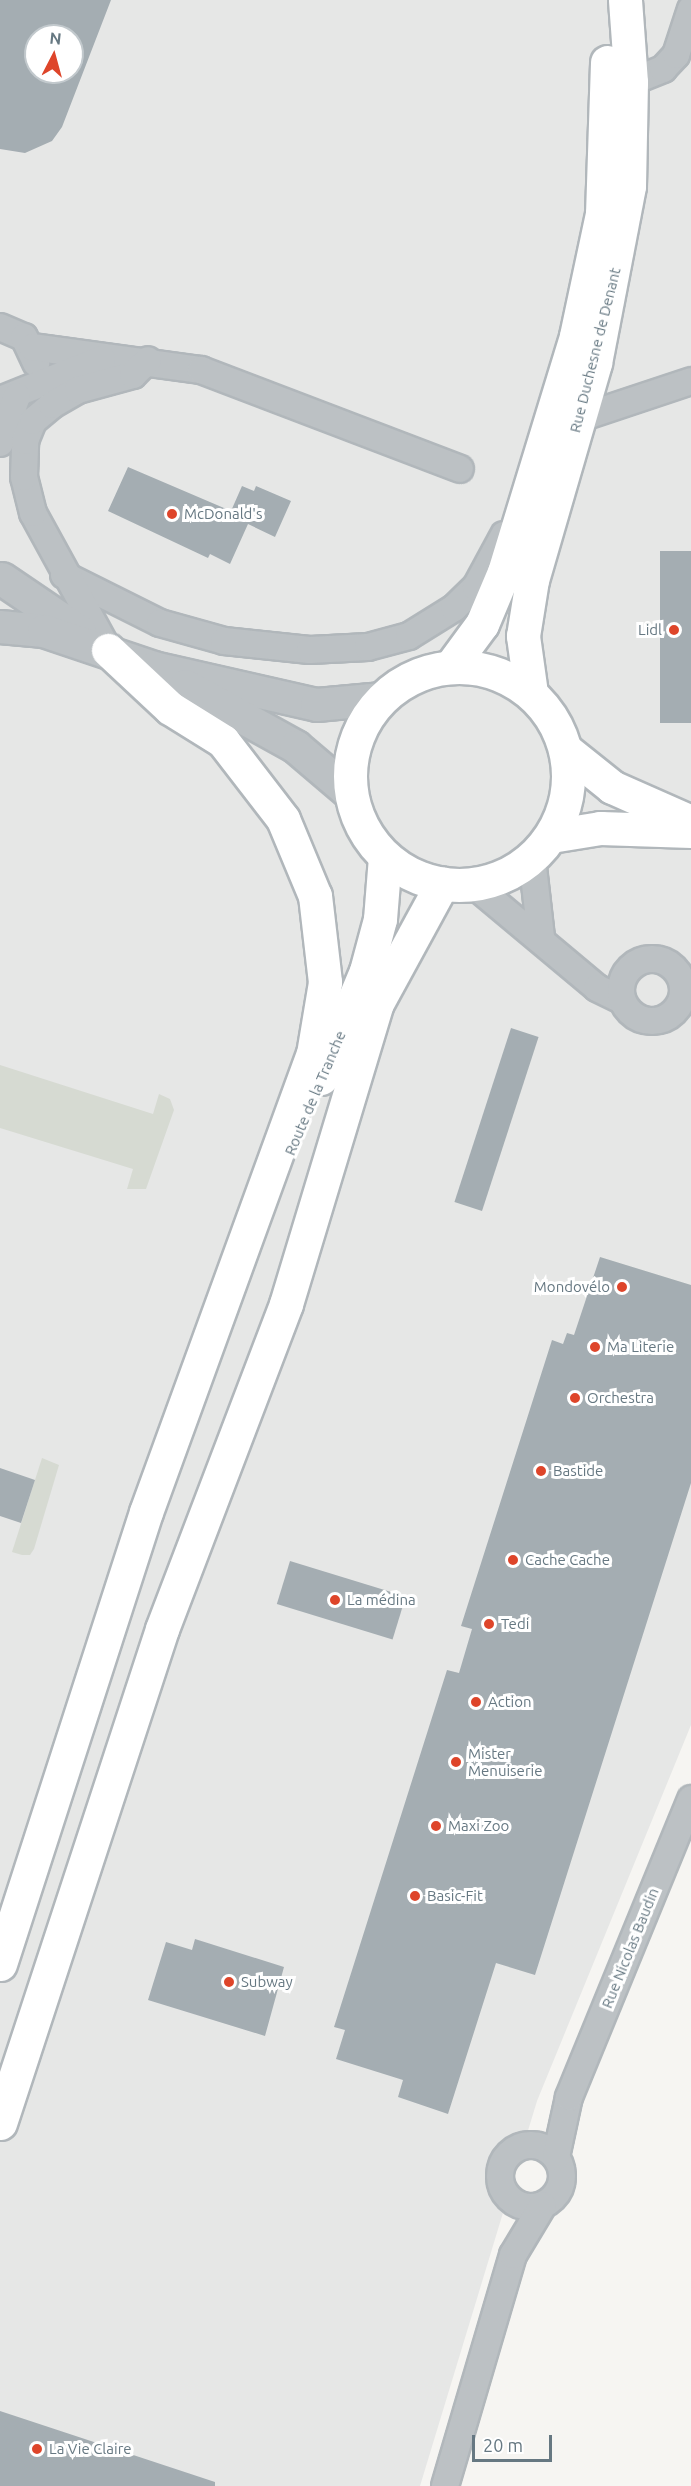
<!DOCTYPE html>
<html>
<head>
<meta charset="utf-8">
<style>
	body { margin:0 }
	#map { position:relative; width:691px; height:2486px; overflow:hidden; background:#f6f5f2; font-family:Ubuntu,sans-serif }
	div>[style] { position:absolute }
	.built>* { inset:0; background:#e6e7e6 }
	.green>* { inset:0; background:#d6dad2 }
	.building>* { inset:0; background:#a4adb2; transform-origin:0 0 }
	.roads { filter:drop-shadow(2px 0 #b1b7bb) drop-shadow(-2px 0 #b1b7bb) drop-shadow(0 2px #b1b7bb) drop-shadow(0 -2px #b1b7bb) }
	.minor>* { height:26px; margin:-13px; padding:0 13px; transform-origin:13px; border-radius:13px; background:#bcc1c4 }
	.minor>.ring { margin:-13px; padding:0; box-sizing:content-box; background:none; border:26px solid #bcc1c4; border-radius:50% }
	.tertiary>* { height:32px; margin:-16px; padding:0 16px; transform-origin:16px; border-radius:16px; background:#bcc1c4 }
	.secondary>* { height:33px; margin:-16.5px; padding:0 16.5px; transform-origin:16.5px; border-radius:16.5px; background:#fff }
	.primary>* { height:33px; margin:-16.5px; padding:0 16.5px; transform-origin:16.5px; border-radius:16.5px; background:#fff }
	.primary>.ring { margin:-16.5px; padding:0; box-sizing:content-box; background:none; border:33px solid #fff; border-radius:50% }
	.trunk>* { height:33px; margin:-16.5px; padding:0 16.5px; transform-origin:16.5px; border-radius:16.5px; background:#fff }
	.dots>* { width:16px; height:16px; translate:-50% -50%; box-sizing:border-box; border:3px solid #fff; border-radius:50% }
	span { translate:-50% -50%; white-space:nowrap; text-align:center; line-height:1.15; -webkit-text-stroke:6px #fff; paint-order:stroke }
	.street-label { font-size:15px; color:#667882 }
	.poi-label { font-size:15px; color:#667882 }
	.left { translate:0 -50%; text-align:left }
	.right { translate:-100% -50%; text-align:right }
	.north { position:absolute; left:24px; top:24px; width:60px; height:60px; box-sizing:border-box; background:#fff; border:2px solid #c2c9cd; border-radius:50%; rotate:6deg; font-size:16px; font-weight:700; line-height:24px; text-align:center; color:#667882 }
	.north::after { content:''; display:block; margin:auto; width:21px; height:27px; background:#de452a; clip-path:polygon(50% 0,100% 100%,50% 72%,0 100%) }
	.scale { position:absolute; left:472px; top:2435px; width:80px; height:27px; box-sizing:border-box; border:3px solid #667882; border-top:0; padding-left:8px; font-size:18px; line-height:21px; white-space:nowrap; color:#667882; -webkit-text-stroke:4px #fff; paint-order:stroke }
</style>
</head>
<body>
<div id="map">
	<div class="built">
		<i style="clip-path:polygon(evenodd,0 0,691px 0,691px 1725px,537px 2101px,420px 2486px,0 2486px,0 0,36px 36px,72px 36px,72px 72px,36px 72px,36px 36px)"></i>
	</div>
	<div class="green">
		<i style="clip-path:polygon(0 1065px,153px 1114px,159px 1094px,170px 1099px,174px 1110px,146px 1189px,127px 1189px,133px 1169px,0 1128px)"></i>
		<i style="clip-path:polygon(42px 1458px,59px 1465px,34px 1549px,30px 1555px,22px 1555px,12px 1552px)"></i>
	</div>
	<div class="building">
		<i style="clip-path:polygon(evenodd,0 0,111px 0,62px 127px,52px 141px,25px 153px,0 149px,0 0,36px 36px,72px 36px,72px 72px,36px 72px,36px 36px)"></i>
		<i style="clip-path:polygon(128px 467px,231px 511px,242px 486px,254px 491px,256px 486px,291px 501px,275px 537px,248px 524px,230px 564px,210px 554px,208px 558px,108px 511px)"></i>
		<i style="left:660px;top:551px;width:31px;height:172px"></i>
		<i style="left:511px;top:1028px;width:29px;height:183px;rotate:18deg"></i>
		<i style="clip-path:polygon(600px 1257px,691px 1285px,691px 1483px,535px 1975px,496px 1963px,448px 2114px,398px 2097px,403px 2080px,336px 2059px,345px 2030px,334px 2027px,447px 1670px,459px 1673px,472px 1629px,461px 1626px,552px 1340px,563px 1344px,567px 1333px,574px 1335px)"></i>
		<i style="clip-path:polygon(0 1468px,35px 1480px,21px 1523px,0 1516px)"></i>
		<i style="left:290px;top:1561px;width:121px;height:45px;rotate:17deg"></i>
		<i style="clip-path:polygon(195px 1939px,284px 1967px,265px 2036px,148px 2000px,166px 1942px,192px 1950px)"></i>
		<i style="clip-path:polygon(0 2411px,215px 2482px,215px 2486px,0 2486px)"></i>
	</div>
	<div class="roads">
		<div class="minor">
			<i style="left:631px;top:82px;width:35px;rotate:-22deg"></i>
			<i style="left:663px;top:69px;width:19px;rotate:-47deg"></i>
			<i style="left:676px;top:55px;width:48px;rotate:-71.9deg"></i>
			<i style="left:0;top:327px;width:26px;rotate:23deg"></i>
			<i style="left:24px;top:337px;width:29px;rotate:65deg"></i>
			<i style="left:32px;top:347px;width:171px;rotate:7.8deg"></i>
			<i style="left:201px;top:370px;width:277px;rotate:20.9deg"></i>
			<i style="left:0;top:400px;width:110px;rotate:-21.9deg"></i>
			<i style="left:580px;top:418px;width:117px;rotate:-18.4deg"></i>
			<i style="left:0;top:443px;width:50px;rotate:-70.1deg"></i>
			<i style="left:64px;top:575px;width:107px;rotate:26.6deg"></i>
			<i style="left:160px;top:623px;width:66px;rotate:15.7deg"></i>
			<i style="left:224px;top:641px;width:86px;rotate:6deg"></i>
			<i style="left:310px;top:650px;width:58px;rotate:-3deg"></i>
			<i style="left:368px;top:647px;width:42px;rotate:-15deg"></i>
			<i style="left:409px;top:636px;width:53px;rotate:-31.9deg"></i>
			<i style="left:454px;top:608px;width:30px;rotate:-44deg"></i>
			<i style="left:476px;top:587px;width:59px;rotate:-61.7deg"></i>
			<i style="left:108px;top:650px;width:156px;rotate:-118.7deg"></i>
			<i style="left:33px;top:513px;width:37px;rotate:-104deg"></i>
			<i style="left:24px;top:477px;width:36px;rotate:-88deg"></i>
			<i style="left:25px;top:441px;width:22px;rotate:-68deg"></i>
			<i style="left:33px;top:421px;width:25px;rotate:-40deg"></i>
			<i style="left:52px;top:405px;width:30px;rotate:-30deg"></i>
			<i style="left:78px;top:390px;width:57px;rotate:-15.3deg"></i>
			<i style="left:133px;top:375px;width:21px;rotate:-45deg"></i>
			<i style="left:532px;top:858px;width:80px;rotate:83.5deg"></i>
			<i style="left:474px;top:885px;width:160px;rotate:39.9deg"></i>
			<i style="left:597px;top:988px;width:28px;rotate:26deg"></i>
			<i class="ring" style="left:621px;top:959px;width:36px;height:36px"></i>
			<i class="ring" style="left:500px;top:2145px;width:36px;height:36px"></i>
			<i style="left:556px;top:2157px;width:61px;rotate:-77.8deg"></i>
			<i style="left:569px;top:2097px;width:322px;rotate:-67.7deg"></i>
			<i style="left:445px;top:2486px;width:241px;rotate:-73.6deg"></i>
			<i style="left:513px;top:2255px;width:58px;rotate:-59deg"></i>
		</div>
		<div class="tertiary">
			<i style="left:2px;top:579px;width:94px;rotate:34.2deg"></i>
			<i style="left:0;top:627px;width:44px;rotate:5.2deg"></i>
			<i style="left:44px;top:631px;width:116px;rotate:18.6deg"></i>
			<i style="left:154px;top:668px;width:167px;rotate:12.8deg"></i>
			<i style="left:317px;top:705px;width:63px;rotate:-5.4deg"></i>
			<i style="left:186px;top:686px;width:126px;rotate:29deg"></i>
			<i style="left:296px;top:747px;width:71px;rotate:40.4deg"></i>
		</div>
		<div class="secondary">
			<i style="left:451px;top:666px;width:52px;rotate:-53.6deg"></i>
			<i style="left:482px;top:624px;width:56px;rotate:-67.1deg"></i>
			<i style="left:504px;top:572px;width:247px;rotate:-73deg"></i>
			<i style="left:576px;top:336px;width:125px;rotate:-78deg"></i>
			<i style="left:602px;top:214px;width:152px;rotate:-88.1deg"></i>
			<i style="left:531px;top:693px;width:58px;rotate:-98deg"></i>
			<i style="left:523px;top:636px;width:57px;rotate:-80.9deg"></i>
			<i style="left:532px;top:580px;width:226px;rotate:-73.8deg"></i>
			<i style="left:595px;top:363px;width:180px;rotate:-79.1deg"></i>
			<i style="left:629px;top:186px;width:104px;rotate:-88.9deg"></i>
			<i style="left:631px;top:82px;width:82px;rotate:-94.2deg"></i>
		</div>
		<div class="primary">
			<i class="ring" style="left:350px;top:667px;width:185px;height:185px"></i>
			<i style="left:566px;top:750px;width:59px;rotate:38.8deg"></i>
			<i style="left:612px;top:787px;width:86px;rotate:23.9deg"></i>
			<i style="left:551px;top:836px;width:50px;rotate:-9.3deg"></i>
			<i style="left:600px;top:828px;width:91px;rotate:1.9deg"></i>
		</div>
		<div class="trunk">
			<i style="left:321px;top:1078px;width:116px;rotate:-67.2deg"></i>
			<i style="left:366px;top:971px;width:54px;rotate:-74.9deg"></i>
			<i style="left:380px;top:919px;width:62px;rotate:-85.4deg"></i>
			<i style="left:0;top:1964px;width:475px;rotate:-72.1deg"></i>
			<i style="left:146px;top:1512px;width:487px;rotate:-70deg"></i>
			<i style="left:313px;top:1054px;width:73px;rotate:-80.5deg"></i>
			<i style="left:325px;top:982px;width:87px;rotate:-96.6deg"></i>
			<i style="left:315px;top:896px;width:83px;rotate:-112.6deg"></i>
			<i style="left:283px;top:819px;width:98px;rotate:-127.6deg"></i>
			<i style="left:223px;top:741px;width:62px;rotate:-148.1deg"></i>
			<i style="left:170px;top:708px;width:85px;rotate:-136.9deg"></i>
			<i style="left:0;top:2123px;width:520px;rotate:-71.84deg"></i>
			<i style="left:162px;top:1629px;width:348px;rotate:-69.1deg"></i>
			<i style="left:286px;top:1304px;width:314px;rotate:-73.2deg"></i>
			<i style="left:377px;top:1003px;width:136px;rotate:-61.4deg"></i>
		</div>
	</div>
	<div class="dots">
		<i style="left:172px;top:514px;background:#de452a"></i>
		<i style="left:674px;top:630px;background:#de452a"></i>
		<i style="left:622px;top:1287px;background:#de452a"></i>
		<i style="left:595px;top:1347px;background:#de452a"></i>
		<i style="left:575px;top:1398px;background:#de452a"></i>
		<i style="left:541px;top:1471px;background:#de452a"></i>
		<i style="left:513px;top:1560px;background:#de452a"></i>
		<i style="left:335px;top:1600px;background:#de452a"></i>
		<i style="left:489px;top:1624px;background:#de452a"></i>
		<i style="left:476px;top:1702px;background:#de452a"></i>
		<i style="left:456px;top:1762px;background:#de452a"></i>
		<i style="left:436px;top:1826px;background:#de452a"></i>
		<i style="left:415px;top:1896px;background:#de452a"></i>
		<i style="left:229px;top:1982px;background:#de452a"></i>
		<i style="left:37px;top:2449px;background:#de452a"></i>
	</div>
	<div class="street-label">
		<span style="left:595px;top:350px;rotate:-76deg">Rue Duchesne de Denant</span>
		<span style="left:315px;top:1093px;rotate:-67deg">Route de la Tranche</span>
		<span style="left:630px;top:1948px;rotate:-68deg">Rue Nicolas Baudin</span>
	</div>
	<div class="poi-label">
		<span class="left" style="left:184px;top:514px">McDonald's</span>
		<span class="right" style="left:662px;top:630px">Lidl</span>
		<span class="right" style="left:610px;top:1287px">Mondovélo</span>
		<span class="left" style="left:607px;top:1347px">Ma Literie</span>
		<span class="left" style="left:587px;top:1398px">Orchestra</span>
		<span class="left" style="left:553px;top:1471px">Bastide</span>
		<span class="left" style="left:525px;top:1560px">Cache Cache</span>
		<span class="left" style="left:347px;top:1600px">La médina</span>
		<span class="left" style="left:501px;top:1624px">Tedi</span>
		<span class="left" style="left:488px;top:1702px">Action</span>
		<span class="left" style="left:468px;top:1762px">Mister<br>Menuiserie</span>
		<span class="left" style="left:448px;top:1826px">Maxi Zoo</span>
		<span class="left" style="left:427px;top:1896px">Basic-Fit</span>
		<span class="left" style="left:241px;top:1982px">Subway</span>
		<span class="left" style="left:49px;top:2449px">La Vie Claire</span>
	</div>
	<div class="north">N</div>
	<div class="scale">20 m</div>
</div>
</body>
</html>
